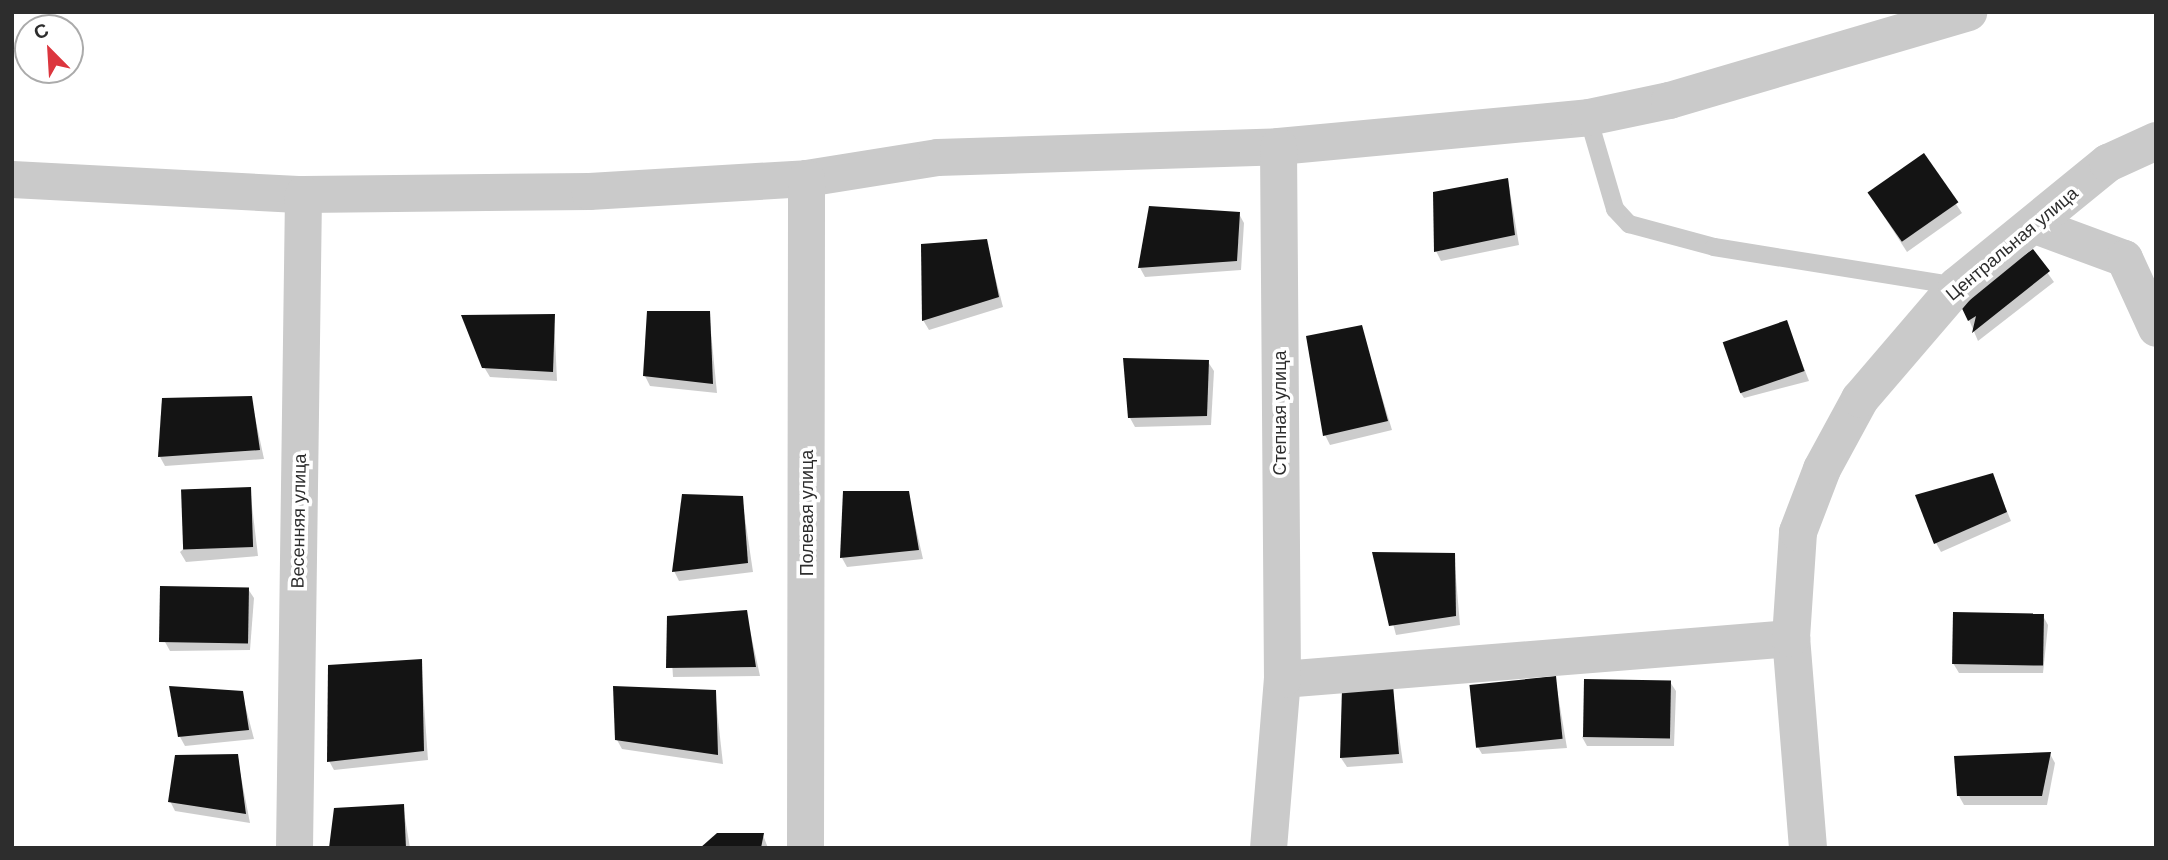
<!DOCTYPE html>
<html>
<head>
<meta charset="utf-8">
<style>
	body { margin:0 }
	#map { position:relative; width:2168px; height:860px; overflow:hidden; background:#fff; font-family:Arial,sans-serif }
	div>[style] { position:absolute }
	.shadow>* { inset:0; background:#0003 }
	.building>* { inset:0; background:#141414; transform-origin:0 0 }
	.service>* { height:18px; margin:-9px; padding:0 9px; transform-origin:9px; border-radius:9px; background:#cacaca }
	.minor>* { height:37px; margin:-18.5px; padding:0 18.5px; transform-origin:18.5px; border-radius:18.5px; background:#cacaca }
	.tertiary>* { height:38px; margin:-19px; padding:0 19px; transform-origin:19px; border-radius:19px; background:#cacaca }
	span { translate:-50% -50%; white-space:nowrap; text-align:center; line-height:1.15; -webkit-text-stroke:7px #fff; paint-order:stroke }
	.street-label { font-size:18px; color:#2d2d2d }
	.frame { position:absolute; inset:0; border:14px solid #2d2d2d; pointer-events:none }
	.north { position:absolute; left:14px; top:14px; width:70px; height:70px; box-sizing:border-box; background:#fff; border:2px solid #ababab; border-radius:50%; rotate:336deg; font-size:19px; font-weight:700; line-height:28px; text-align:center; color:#2d2d2d }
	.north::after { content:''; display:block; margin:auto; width:24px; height:32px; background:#dc363e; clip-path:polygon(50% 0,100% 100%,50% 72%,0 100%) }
</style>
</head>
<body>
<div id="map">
	<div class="shadow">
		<i style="clip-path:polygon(1923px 155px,1962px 213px,1907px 252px,1876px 204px)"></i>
		<i style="clip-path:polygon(1508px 180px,1519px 245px,1441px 261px,1436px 251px)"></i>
		<i style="clip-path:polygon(1150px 208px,1239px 214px,1244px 223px,1241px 270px,1145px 277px,1140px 268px)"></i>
		<i style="clip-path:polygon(986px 241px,1003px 307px,929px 330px,923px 320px)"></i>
		<i style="clip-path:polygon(2032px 251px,2054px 282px,1978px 341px,1961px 301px)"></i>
		<i style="clip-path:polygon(709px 312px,717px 393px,650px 386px,645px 376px)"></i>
		<i style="clip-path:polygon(554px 315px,557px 381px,490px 377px,484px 367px)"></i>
		<i style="clip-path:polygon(1786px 322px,1809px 381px,1744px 398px,1738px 389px)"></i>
		<i style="clip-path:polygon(1361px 327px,1392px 430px,1330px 445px,1325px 435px)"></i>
		<i style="clip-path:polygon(1208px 362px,1214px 371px,1211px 425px,1135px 427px,1130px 418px)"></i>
		<i style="clip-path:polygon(251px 398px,264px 459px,165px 466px,160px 457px)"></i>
		<i style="clip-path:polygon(1992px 475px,2011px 521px,1941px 552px,1936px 543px)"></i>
		<i style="clip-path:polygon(250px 489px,258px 556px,186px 562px,180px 552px)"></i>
		<i style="clip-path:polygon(908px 493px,923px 559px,847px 567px,842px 558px)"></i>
		<i style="clip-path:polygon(742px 498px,753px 572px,679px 581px,674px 571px)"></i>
		<i style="clip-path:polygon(1374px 553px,1454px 555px,1460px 625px,1396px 635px)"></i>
		<i style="clip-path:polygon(248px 589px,254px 598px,250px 650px,170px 651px,165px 642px)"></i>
		<i style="clip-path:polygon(746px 612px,760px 676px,673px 677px,669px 617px)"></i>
		<i style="clip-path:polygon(2043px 616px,2048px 625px,2043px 673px,1959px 673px,1953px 663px)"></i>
		<i style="clip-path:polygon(421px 661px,428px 760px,334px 770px,329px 761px)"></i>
		<i style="clip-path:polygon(1555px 677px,1567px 748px,1482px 754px,1476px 744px)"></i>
		<i style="clip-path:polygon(1670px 682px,1676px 691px,1674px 746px,1587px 746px,1582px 737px)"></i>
		<i style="clip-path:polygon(1392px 687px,1403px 763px,1347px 767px,1341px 758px)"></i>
		<i style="clip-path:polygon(715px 692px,723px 764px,622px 749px,617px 740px)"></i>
		<i style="clip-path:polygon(242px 693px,254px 739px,185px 746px,180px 737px)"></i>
		<i style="clip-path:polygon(2050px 754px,2055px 763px,2047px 805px,1964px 805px,1959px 796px)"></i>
		<i style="clip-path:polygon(237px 756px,250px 823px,175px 811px,170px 801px)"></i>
		<i style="clip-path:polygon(403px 806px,410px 848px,331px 848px)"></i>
		<i style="clip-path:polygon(763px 835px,768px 848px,703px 848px)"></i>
	</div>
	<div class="building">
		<i style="left:1924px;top:153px;width:60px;height:69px;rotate:55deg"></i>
		<i style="clip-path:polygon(1508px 178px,1515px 235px,1434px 252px,1433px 192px)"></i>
		<i style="clip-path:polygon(1149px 206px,1240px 212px,1237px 261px,1138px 268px)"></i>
		<i style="clip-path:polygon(987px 239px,999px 297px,922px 321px,921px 244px)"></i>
		<i style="clip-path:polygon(2033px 249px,2050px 271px,1972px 333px,1976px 316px,1968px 321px,1958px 300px)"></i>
		<i style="clip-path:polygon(647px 311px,710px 311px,713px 384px,643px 376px)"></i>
		<i style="clip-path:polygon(555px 314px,553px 372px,482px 368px,461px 315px)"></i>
		<i style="left:1787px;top:320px;width:54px;height:68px;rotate:71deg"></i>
		<i style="clip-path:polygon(1362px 325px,1388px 421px,1323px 436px,1306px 336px)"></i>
		<i style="clip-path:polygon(1123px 358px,1209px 360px,1207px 416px,1128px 418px)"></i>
		<i style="clip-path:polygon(252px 396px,260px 450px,158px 457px,162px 398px)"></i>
		<i style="clip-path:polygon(1993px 473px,2007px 512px,1934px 544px,1915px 495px)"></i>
		<i style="left:251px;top:487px;width:60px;height:70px;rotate:88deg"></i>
		<i style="clip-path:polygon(843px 491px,909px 491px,919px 550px,840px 558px)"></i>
		<i style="clip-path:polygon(682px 494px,743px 496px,748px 563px,672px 572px)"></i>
		<i style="clip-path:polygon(1372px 552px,1455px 553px,1456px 616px,1389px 626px)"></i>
		<i style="left:160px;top:586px;width:89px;height:56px;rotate:1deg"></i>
		<i style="clip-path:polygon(747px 610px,756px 667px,666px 668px,667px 616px)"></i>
		<i style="left:1953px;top:612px;width:91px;height:52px;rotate:1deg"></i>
		<i style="clip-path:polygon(422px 659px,424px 751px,327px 762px,328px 665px)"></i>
		<i style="left:1556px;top:676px;width:63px;height:87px;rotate:84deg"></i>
		<i style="left:1584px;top:679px;width:87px;height:58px;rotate:1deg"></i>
		<i style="clip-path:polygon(1393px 685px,1399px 754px,1340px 758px,1342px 689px)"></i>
		<i style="clip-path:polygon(169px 686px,243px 691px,249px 730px,178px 737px)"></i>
		<i style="clip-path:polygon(613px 686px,716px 690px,718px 755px,615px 740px)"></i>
		<i style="clip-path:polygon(2051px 752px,2042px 796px,1957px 796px,1954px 756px)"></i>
		<i style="clip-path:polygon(238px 754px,246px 814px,168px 802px,175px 755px)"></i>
		<i style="clip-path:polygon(404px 804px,406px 848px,329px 848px,334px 808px)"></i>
		<i style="clip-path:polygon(717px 833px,764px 833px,761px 848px,700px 848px)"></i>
	</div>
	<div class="service">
		<i style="left:1588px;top:117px;width:96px;rotate:73.6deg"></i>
		<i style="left:1615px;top:209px;width:21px;rotate:47deg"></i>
		<i style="left:1629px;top:224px;width:88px;rotate:15.1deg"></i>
		<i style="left:1714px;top:247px;width:246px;rotate:9.1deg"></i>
	</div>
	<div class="minor">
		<i style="left:12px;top:179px;width:291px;rotate:3deg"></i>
		<i style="left:303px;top:194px;width:286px;rotate:-0.6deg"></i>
		<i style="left:589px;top:191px;width:217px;rotate:-3.4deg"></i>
		<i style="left:806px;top:178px;width:133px;rotate:-9.1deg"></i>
		<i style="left:937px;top:157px;width:341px;rotate:-1.8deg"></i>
		<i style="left:1278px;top:146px;width:311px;rotate:-5.3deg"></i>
		<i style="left:1588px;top:117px;width:83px;rotate:-11.9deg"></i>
		<i style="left:1669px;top:100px;width:312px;rotate:-16.4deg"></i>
		<i style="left:2032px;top:224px;width:98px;rotate:20.3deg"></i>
		<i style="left:2124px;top:258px;width:77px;rotate:65.4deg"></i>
		<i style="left:1282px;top:679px;width:511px;rotate:-4.61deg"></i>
		<i style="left:294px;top:848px;width:654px;rotate:-89.21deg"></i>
		<i style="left:805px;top:848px;width:670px;rotate:-89.91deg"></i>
		<i style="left:1268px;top:848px;width:170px;rotate:-85.3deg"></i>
		<i style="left:1282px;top:679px;width:533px;rotate:-90.43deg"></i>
	</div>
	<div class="tertiary">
		<i style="left:1808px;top:848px;width:211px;rotate:-94.6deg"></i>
		<i style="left:1791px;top:638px;width:106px;rotate:-86.2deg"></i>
		<i style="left:1798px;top:532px;width:67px;rotate:-69.1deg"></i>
		<i style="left:1822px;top:469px;width:80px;rotate:-61.5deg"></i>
		<i style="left:1860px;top:399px;width:149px;rotate:-49.4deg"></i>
		<i style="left:1957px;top:286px;width:195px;rotate:-39.2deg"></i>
		<i style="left:2108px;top:163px;width:53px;rotate:-24.6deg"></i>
	</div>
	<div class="street-label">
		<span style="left:2012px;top:244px;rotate:-40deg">Центральная улица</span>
		<span style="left:1280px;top:413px;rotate:-90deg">Степная улица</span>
		<span style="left:807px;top:513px;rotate:-90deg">Полевая улица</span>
		<span style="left:299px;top:521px;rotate:-89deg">Весенняя улица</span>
	</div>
	<div class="frame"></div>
	<div class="north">С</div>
</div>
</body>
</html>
